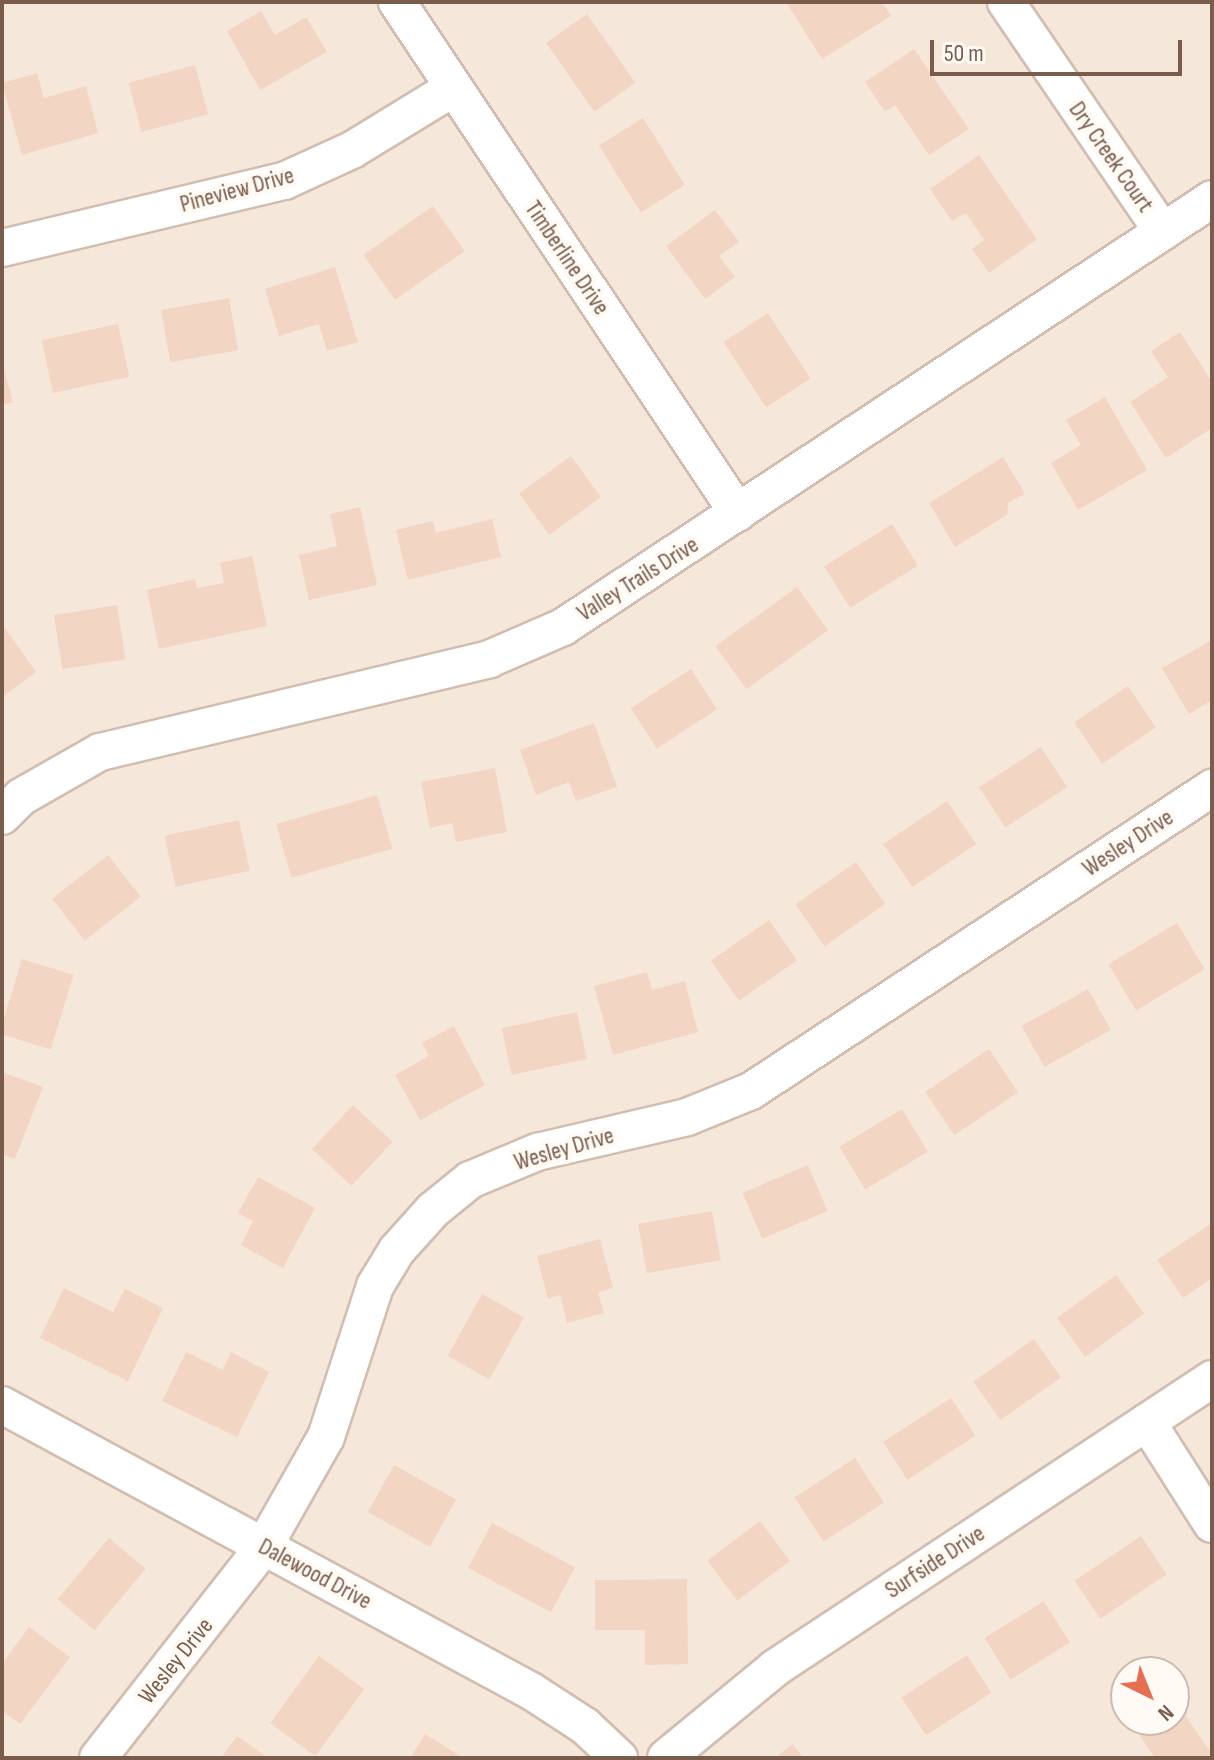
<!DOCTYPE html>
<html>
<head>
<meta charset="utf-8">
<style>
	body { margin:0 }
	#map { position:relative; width:1214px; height:1760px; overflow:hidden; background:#fdf6ec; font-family:"Sofia Sans Condensed",sans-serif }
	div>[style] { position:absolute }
	.residential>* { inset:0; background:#f5e8da }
	.building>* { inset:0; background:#f3d5c3; transform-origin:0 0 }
	.roads { filter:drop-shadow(2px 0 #d1beb0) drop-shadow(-2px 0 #d1beb0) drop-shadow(0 2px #d1beb0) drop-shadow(0 -2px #d1beb0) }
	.minor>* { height:36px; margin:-18px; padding:0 18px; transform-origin:18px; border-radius:18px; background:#fff }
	span { translate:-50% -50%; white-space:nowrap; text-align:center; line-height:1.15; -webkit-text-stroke:8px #fffaf3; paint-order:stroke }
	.street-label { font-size:24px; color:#7a5c4d }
	.frame { position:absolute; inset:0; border:4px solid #7a5c4d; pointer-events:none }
	.north { position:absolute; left:1110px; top:1656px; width:80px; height:80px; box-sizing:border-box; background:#fffaf3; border:2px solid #cabbb1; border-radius:50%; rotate:137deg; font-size:22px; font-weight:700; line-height:32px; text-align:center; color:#7a5c4d }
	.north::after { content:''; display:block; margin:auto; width:28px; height:36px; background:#e76f51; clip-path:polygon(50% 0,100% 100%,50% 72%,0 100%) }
	.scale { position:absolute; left:930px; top:40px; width:252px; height:36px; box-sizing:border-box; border:4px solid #7a5c4d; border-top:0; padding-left:10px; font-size:24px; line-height:28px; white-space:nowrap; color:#7a5c4d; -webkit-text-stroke:6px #fffaf3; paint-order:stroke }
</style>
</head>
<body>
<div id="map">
	<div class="residential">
		<i style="clip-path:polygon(evenodd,2px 2px,1212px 2px,1212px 1758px,2px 1758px,2px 2px,1126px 1672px,1174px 1672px,1174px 1720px,1126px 1720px,1126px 1672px)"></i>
	</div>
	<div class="building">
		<i style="clip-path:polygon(786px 2px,882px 2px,891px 16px,822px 59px)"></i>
		<i style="clip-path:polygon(261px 11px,275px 35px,306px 17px,327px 52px,260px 90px,227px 31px)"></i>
		<i style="left:587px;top:14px;width:84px;height:50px;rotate:55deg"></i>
		<i style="clip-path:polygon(914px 49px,969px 129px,929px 155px,895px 105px,885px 112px,865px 82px)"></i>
		<i style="left:195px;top:65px;width:51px;height:69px;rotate:75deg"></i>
		<i style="clip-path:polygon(37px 73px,44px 98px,86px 86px,98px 133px,22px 155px,2px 83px)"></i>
		<i style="left:643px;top:118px;width:79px;height:52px;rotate:58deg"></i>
		<i style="clip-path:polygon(979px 155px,1037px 239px,989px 273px,972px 249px,984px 240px,966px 213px,952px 221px,930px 189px)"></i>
		<i style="left:433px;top:206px;width:55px;height:85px;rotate:55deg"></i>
		<i style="clip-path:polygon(715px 210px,739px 242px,719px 256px,735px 277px,705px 299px,666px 246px)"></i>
		<i style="clip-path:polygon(335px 267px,358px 342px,327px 351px,319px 324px,279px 336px,265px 289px)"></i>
		<i style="left:229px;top:298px;width:53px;height:69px;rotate:80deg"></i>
		<i style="left:768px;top:313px;width:78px;height:53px;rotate:57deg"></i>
		<i style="left:118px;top:324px;width:54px;height:78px;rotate:78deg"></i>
		<i style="clip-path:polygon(1180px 332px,1212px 382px,1212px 428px,1166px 458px,1130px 402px,1168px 377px,1151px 351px)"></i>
		<i style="clip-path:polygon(2px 362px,13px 402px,2px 405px)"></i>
		<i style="clip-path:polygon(1105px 397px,1147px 470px,1078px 510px,1051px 463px,1081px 445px,1066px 420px)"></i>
		<i style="left:571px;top:456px;width:51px;height:64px;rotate:54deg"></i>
		<i style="clip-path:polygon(1003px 457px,1025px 494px,1008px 503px,1007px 515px,955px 547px,929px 503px)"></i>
		<i style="clip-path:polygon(360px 507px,377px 585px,309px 600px,299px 555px,337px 546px,330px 514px)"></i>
		<i style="clip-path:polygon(492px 519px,501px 557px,408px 580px,396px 530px,433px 521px,436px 533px)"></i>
		<i style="left:892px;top:524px;width:49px;height:80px;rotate:58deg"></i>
		<i style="clip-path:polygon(252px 556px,267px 626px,159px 649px,147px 590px,195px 579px,197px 588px,224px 583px,220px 563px)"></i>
		<i style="left:797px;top:587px;width:53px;height:101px;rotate:54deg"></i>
		<i style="left:117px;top:605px;width:55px;height:64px;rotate:81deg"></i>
		<i style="clip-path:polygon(2px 624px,36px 672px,2px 697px)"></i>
		<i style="clip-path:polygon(1212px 640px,1212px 700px,1189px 714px,1162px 668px)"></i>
		<i style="left:691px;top:669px;width:48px;height:72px;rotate:57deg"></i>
		<i style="left:1128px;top:686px;width:50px;height:65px;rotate:56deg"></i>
		<i style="clip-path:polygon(594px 723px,617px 787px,576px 801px,569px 782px,536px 795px,520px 750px)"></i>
		<i style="left:1041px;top:747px;width:48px;height:74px;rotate:57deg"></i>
		<i style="clip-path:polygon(495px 768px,507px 832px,456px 842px,452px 823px,430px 828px,421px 782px)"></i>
		<i style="left:377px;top:795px;width:56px;height:105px;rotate:74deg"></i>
		<i style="left:947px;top:801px;width:52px;height:77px;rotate:56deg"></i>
		<i style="left:239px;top:820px;width:52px;height:76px;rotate:78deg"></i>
		<i style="left:108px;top:855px;width:53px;height:71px;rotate:52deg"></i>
		<i style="left:856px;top:862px;width:51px;height:74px;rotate:55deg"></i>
		<i style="left:769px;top:920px;width:49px;height:71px;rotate:55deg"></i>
		<i style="left:1177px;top:923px;width:54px;height:80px;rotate:59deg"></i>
		<i style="left:22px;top:959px;width:54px;height:78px;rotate:17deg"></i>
		<i style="clip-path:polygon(647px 972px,652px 990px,685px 981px,698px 1032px,613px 1055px,594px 986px)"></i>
		<i style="left:1088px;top:989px;width:47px;height:76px;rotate:61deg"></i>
		<i style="left:577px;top:1012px;width:48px;height:77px;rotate:78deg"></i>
		<i style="clip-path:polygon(454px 1026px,485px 1085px,420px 1120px,395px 1075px,429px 1056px,422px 1043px)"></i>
		<i style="left:989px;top:1049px;width:52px;height:77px;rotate:56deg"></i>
		<i style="clip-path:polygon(2px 1072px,43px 1087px,15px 1159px,2px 1154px)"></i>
		<i style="left:353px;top:1105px;width:54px;height:60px;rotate:43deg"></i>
		<i style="left:902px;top:1109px;width:50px;height:73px;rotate:59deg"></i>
		<i style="left:808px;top:1165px;width:50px;height:71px;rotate:67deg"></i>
		<i style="clip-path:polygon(258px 1177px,315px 1208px,283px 1268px,241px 1245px,253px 1221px,238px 1213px)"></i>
		<i style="left:712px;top:1211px;width:50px;height:75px;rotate:80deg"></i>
		<i style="clip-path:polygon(1212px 1223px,1212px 1278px,1183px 1298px,1157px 1260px)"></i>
		<i style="clip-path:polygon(600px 1239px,613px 1288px,598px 1293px,604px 1313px,567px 1323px,560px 1295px,548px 1299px,537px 1256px)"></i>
		<i style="left:1116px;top:1275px;width:48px;height:73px;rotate:54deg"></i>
		<i style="clip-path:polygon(64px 1288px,113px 1312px,125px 1289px,163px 1308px,128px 1381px,40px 1338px)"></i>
		<i style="left:482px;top:1294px;width:48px;height:71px;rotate:29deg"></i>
		<i style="left:1034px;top:1339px;width:47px;height:74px;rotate:55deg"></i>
		<i style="clip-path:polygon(186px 1352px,223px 1370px,231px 1352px,269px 1372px,237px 1437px,162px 1401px)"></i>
		<i style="left:951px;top:1398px;width:45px;height:81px;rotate:57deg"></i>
		<i style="left:855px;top:1458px;width:53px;height:72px;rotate:57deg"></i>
		<i style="left:394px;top:1465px;width:71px;height:54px;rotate:29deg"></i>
		<i style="left:760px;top:1521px;width:50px;height:66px;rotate:53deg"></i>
		<i style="left:492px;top:1523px;width:94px;height:51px;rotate:28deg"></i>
		<i style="left:1141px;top:1536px;width:46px;height:80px;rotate:56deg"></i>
		<i style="left:109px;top:1538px;width:48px;height:80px;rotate:40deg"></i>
		<i style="clip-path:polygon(687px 1579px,688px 1664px,645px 1665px,645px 1630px,595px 1630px,595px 1580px)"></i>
		<i style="left:1044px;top:1601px;width:49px;height:70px;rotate:58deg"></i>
		<i style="clip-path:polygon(29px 1627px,70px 1657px,20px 1724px,2px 1711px,2px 1664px)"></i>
		<i style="left:967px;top:1655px;width:45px;height:78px;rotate:57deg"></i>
		<i style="left:319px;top:1656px;width:56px;height:83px;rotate:36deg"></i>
		<i style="clip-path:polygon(1174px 1699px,1212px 1754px,1210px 1758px,1155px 1758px,1134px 1727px,1144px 1720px,1174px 1720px)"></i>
		<i style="clip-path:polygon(425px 1734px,463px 1758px,410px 1758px)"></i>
		<i style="clip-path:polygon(237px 1736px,268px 1758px,221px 1758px)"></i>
		<i style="clip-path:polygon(792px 1744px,804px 1758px,775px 1758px)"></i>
	</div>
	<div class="roads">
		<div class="minor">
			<i style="left:397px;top:2px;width:614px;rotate:56.28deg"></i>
			<i style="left:1006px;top:2px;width:278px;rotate:55.7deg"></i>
			<i style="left:2px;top:248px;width:290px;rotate:-13.4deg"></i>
			<i style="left:284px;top:181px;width:75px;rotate:-24.5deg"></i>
			<i style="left:352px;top:150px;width:119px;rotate:-31.5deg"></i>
			<i style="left:2px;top:816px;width:27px;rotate:-45deg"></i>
			<i style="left:21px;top:797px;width:91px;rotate:-29.7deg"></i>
			<i style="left:100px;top:752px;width:400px;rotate:-13.4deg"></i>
			<i style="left:489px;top:659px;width:81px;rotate:-23.4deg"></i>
			<i style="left:563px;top:627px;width:777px;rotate:-33.4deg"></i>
			<i style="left:2px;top:1405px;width:601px;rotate:28.4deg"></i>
			<i style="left:531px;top:1691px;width:64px;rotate:32.9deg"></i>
			<i style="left:585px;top:1726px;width:47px;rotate:43.3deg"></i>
			<i style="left:1147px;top:1422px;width:121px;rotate:57.5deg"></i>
			<i style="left:98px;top:1758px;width:269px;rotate:-51.9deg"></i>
			<i style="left:264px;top:1546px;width:125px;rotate:-60.4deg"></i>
			<i style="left:326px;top:1437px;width:159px;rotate:-72deg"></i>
			<i style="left:375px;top:1286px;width:42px;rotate:-58.6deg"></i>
			<i style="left:397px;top:1250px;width:54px;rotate:-48deg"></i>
			<i style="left:433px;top:1210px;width:48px;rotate:-39deg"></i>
			<i style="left:470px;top:1180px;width:73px;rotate:-22.7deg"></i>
			<i style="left:537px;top:1152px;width:154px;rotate:-13.1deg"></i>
			<i style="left:687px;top:1117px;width:69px;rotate:-22.1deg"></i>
			<i style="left:751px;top:1091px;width:552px;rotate:-33.32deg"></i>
			<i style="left:666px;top:1758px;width:141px;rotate:-39.5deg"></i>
			<i style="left:775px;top:1668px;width:524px;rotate:-33.48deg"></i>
		</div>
	</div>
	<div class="street-label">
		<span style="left:1111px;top:157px;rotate:55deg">Dry Creek Court</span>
		<span style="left:237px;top:190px;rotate:-15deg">Pineview Drive</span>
		<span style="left:567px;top:258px;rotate:56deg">Timberline Drive</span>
		<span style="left:638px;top:579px;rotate:-32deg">Valley Trails Drive</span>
		<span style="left:1128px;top:843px;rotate:-33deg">Wesley Drive</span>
		<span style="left:564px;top:1149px;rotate:-16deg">Wesley Drive</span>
		<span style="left:935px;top:1562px;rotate:-33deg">Surfside Drive</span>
		<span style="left:315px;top:1574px;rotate:28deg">Dalewood Drive</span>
		<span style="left:176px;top:1661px;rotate:-51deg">Wesley Drive</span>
	</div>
	<div class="frame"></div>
	<div class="north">N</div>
	<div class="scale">50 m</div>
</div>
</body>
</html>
